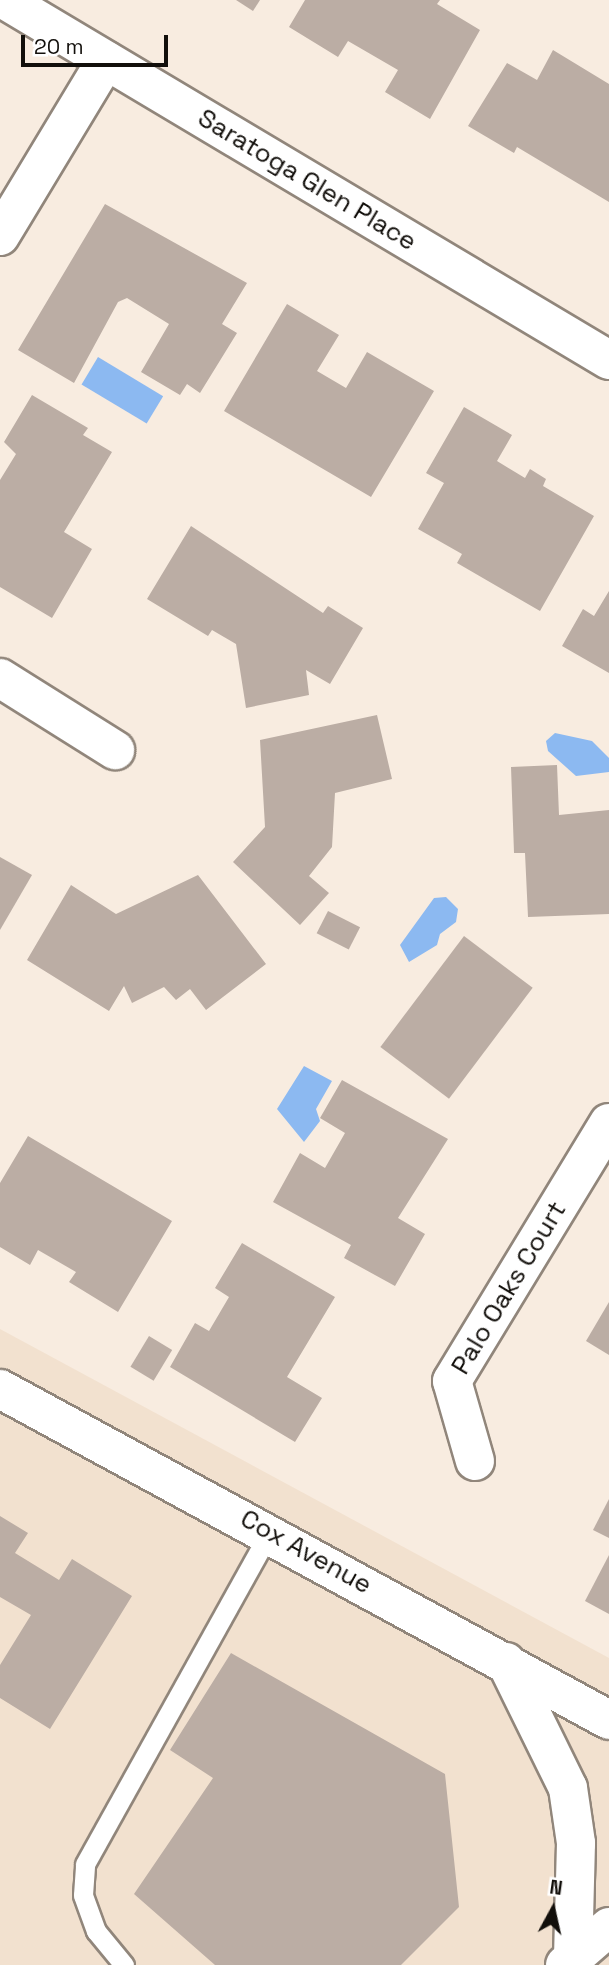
<!DOCTYPE html>
<html>
<head>
<meta charset="utf-8">
<style>
	body { margin:0 }
	#map { position:relative; width:609px; height:1965px; overflow:hidden; background:#f8ece0; font-family:"Space Grotesk",sans-serif }
	div>[style] { position:absolute }
	.built>* { inset:0; background:#f2e1cf }
	.water>* { inset:0; background:#8cb9f1; transform-origin:0 0 }
	.building>* { inset:0; background:#bbada4; transform-origin:0 0 }
	.roads { filter:drop-shadow(2px 0 #91867b) drop-shadow(-2px 0 #91867b) drop-shadow(0 2px #91867b) drop-shadow(0 -2px #91867b) }
	.lane>* { height:19px; margin:-9.5px; padding:0 9.5px; transform-origin:9.5px; border-radius:9.5px; background:#fff }
	.street>* { height:38px; margin:-19px; padding:0 19px; transform-origin:19px; border-radius:19px; background:#fff }
	.secondary>* { height:38px; margin:-19px; padding:0 19px; transform-origin:19px; border-radius:19px; background:#fff }
	.highway>* { height:38px; margin:-19px; padding:0 19px; transform-origin:19px; border-radius:19px; background:#fff }
	span { translate:-50% -50%; white-space:nowrap; text-align:center; line-height:1.15; -webkit-text-stroke:6px #fff; paint-order:stroke }
	.street-label { font-size:26px; color:#120f0b }
	.north { position:absolute; left:518px; top:1874px; width:70px; height:70px; -webkit-text-stroke:5px #fff; paint-order:stroke; rotate:8deg; font-size:19px; font-weight:700; line-height:28px; text-align:center; color:#120f0b }
	.north::after { content:''; display:block; margin:auto; width:24px; height:32px; background:#120f0b; clip-path:polygon(50% 0,100% 100%,50% 72%,0 100%) }
	.scale { position:absolute; left:21px; top:35px; width:147px; height:32px; box-sizing:border-box; border:4px solid #120f0b; border-top:0; padding-left:9px; font-size:21px; line-height:24px; white-space:nowrap; color:#120f0b; -webkit-text-stroke:5px #fff; paint-order:stroke }
</style>
</head>
<body>
<div id="map">
	<div class="built">
		<i style="clip-path:polygon(0 1329px,609px 1658px,609px 1965px,0 1965px)"></i>
	</div>
	<div class="water">
		<i style="left:98px;top:357px;width:76px;height:32px;rotate:31deg"></i>
		<i style="clip-path:polygon(555px 733px,592px 741px,609px 758px,609px 772px,576px 776px,548px 751px,546px 741px)"></i>
		<i style="clip-path:polygon(446px 897px,458px 909px,456px 922px,440px 934px,437px 945px,409px 962px,400px 945px,434px 898px)"></i>
		<i style="clip-path:polygon(304px 1066px,332px 1081px,316px 1109px,320px 1121px,304px 1142px,277px 1109px)"></i>
	</div>
	<div class="building">
		<i style="clip-path:polygon(236px 0,260px 0,253px 11px)"></i>
		<i style="clip-path:polygon(305px 0,440px 0,437px 4px,480px 30px,430px 119px,385px 92px,398px 70px,348px 41px,338px 57px,289px 27px)"></i>
		<i style="clip-path:polygon(553px 50px,609px 84px,609px 202px,517px 147px,514px 153px,468px 126px,507px 63px,537px 80px)"></i>
		<i style="clip-path:polygon(105px 204px,247px 283px,222px 324px,237px 333px,200px 393px,187px 384px,180px 395px,141px 372px,169px 324px,127px 298px,118px 302px,74px 383px,18px 350px)"></i>
		<i style="clip-path:polygon(287px 304px,339px 335px,317px 371px,346px 388px,367px 352px,434px 391px,371px 497px,224px 411px)"></i>
		<i style="clip-path:polygon(32px 395px,88px 428px,83px 435px,112px 452px,64px 532px,92px 549px,52px 618px,0 587px,0 480px,16px 454px,4px 442px)"></i>
		<i style="clip-path:polygon(464px 407px,512px 435px,497px 461px,525px 478px,530px 469px,546px 479px,543px 486px,594px 516px,540px 611px,457px 563px,462px 554px,418px 529px,444px 483px,426px 473px)"></i>
		<i style="clip-path:polygon(191px 526px,323px 613px,328px 606px,363px 628px,330px 684px,306px 670px,309px 695px,246px 708px,236px 644px,212px 630px,208px 636px,147px 599px)"></i>
		<i style="clip-path:polygon(609px 591px,609px 673px,562px 646px,583px 609px,594px 616px)"></i>
		<i style="clip-path:polygon(377px 715px,392px 779px,335px 793px,332px 847px,309px 876px,329px 893px,300px 925px,233px 862px,265px 827px,260px 740px)"></i>
		<i style="clip-path:polygon(557px 765px,559px 815px,609px 810px,609px 914px,528px 917px,525px 853px,514px 853px,511px 767px)"></i>
		<i style="clip-path:polygon(0 857px,32px 875px,0 930px)"></i>
		<i style="clip-path:polygon(198px 875px,266px 964px,206px 1010px,190px 989px,176px 1000px,164px 987px,132px 1003px,124px 986px,109px 1011px,27px 960px,71px 885px,116px 914px)"></i>
		<i style="left:328px;top:911px;width:36px;height:25px;rotate:27deg"></i>
		<i style="left:464px;top:936px;width:86px;height:139px;rotate:37deg"></i>
		<i style="clip-path:polygon(342px 1080px,448px 1139px,398px 1218px,425px 1234px,395px 1286px,344px 1258px,351px 1245px,273px 1202px,300px 1153px,325px 1168px,345px 1133px,320px 1118px)"></i>
		<i style="clip-path:polygon(28px 1136px,172px 1221px,118px 1312px,69px 1282px,76px 1272px,38px 1250px,30px 1265px,0 1247px,0 1183px)"></i>
		<i style="clip-path:polygon(242px 1243px,335px 1297px,287px 1377px,322px 1398px,295px 1442px,170px 1367px,195px 1323px,209px 1331px,229px 1297px,215px 1288px)"></i>
		<i style="clip-path:polygon(609px 1302px,609px 1355px,586px 1341px)"></i>
		<i style="left:149px;top:1336px;width:27px;height:36px;rotate:31deg"></i>
		<i style="clip-path:polygon(609px 1499px,609px 1538px,593px 1530px)"></i>
		<i style="clip-path:polygon(0 1516px,28px 1533px,15px 1553px,59px 1580px,72px 1559px,132px 1596px,50px 1729px,0 1698px,0 1665px,31px 1615px,0 1597px)"></i>
		<i style="clip-path:polygon(609px 1555px,609px 1614px,585px 1601px)"></i>
		<i style="clip-path:polygon(231px 1653px,445px 1774px,459px 1907px,401px 1965px,215px 1965px,134px 1894px,213px 1778px,170px 1750px)"></i>
	</div>
	<div class="roads">
		<div class="lane">
			<i style="left:124px;top:1965px;width:44px;rotate:-129.5deg"></i>
			<i style="left:96px;top:1931px;width:38px;rotate:-110deg"></i>
			<i style="left:83px;top:1895px;width:31px;rotate:-86deg"></i>
			<i style="left:85px;top:1864px;width:380px;rotate:-60.9deg"></i>
		</div>
		<div class="street">
			<i style="left:5px;top:0;width:703px;rotate:30.8deg"></i>
			<i style="left:0;top:236px;width:205px;rotate:-58.9deg"></i>
			<i style="left:0;top:678px;width:136px;rotate:32.1deg"></i>
			<i style="left:475px;top:1461px;width:83px;rotate:-106deg"></i>
			<i style="left:452px;top:1381px;width:302px;rotate:-58.7deg"></i>
		</div>
		<div class="secondary">
			<i style="left:0;top:1389px;width:693px;rotate:28.52deg"></i>
		</div>
		<div class="highway">
			<i style="left:506px;top:1662px;width:140px;rotate:63.8deg"></i>
			<i style="left:568px;top:1788px;width:56px;rotate:81.7deg"></i>
			<i style="left:576px;top:1843px;width:115px;rotate:91.5deg"></i>
			<i style="left:565px;top:1965px;width:58px;rotate:-40.8deg"></i>
		</div>
	</div>
	<div class="street-label">
		<span style="left:307px;top:180px;rotate:31deg">Saratoga Glen Place</span>
		<span style="left:509px;top:1288px;rotate:-59deg">Palo Oaks Court</span>
		<span style="left:306px;top:1552px;rotate:29deg">Cox Avenue</span>
	</div>
	<div class="north">N</div>
	<div class="scale">20 m</div>
</div>
</body>
</html>
